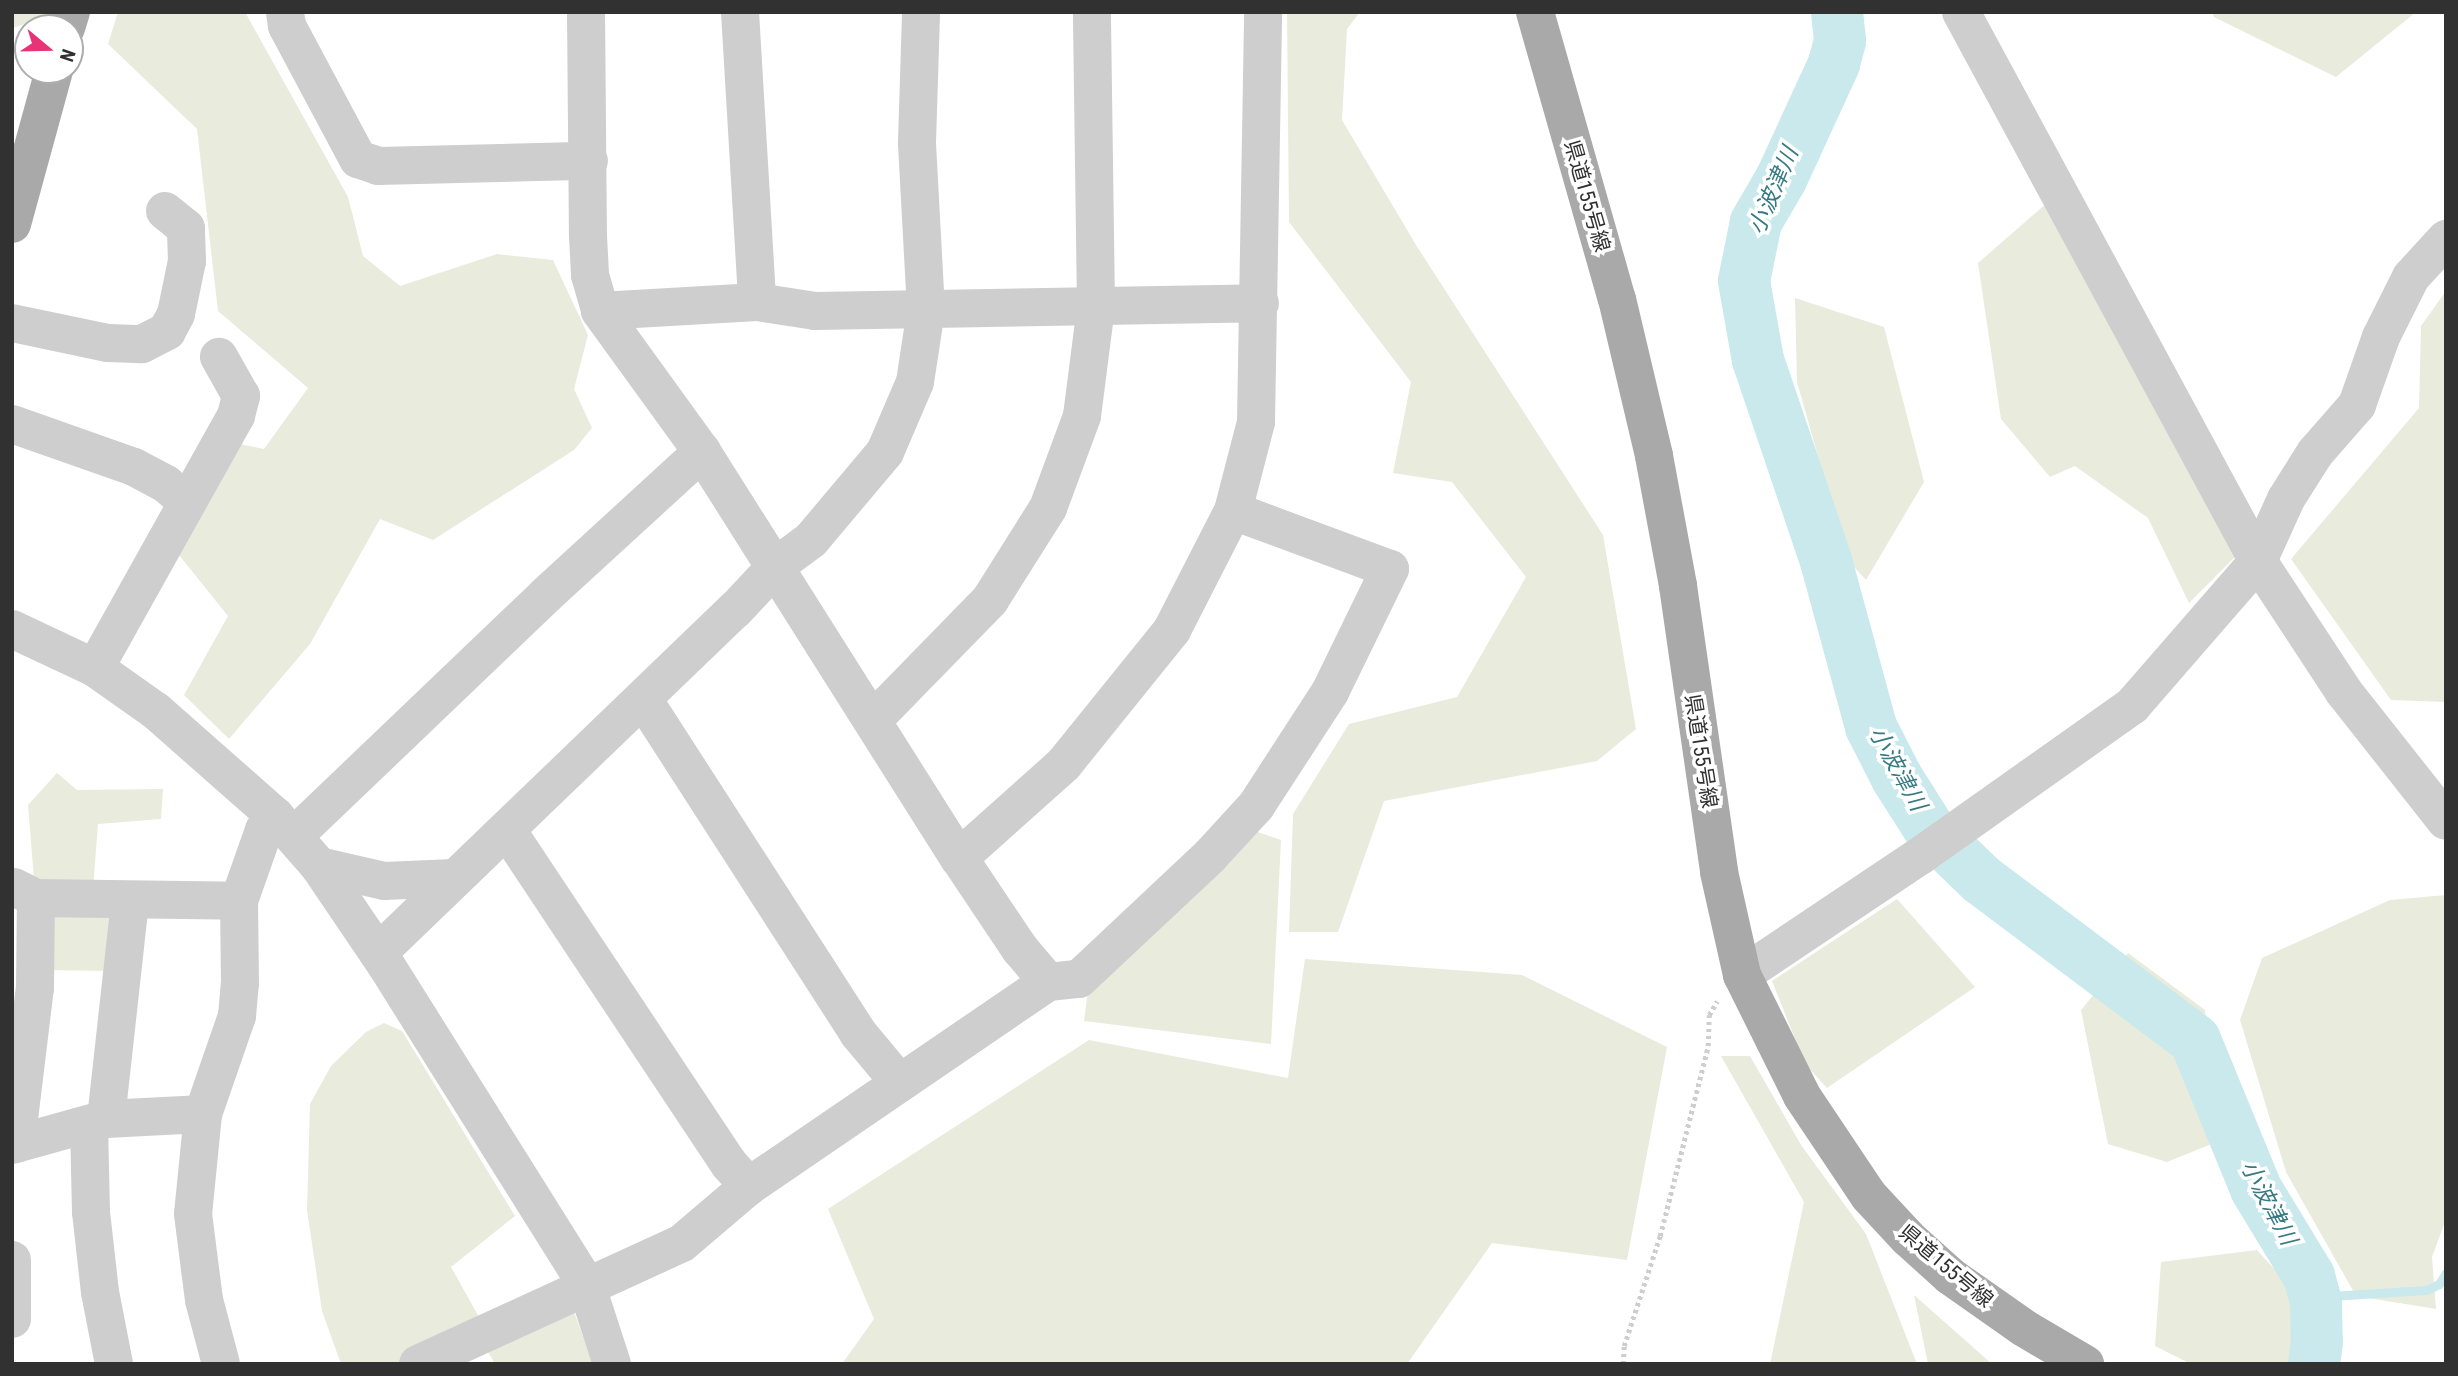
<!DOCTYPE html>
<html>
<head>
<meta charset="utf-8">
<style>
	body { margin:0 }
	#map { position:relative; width:2458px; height:1376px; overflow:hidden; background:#fff; font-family:"Roboto Condensed","Noto Sans JP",sans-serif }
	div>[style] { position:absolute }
	.green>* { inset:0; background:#e9ebdd }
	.stream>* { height:9px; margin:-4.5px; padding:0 4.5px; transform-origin:4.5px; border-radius:4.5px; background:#c9e9ec }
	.river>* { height:52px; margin:-26px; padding:0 26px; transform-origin:26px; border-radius:26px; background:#c9e9ec }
	.path>* { height:4.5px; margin-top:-2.25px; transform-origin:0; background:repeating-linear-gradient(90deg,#cecece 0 3.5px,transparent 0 7px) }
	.minor>* { height:38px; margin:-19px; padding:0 19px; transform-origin:19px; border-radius:19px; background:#cecece }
	.major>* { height:38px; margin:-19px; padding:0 19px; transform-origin:19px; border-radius:19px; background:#a9a9a9 }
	span { translate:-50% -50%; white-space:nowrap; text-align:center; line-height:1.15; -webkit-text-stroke:7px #fff; paint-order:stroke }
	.street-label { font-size:21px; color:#313131 }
	.water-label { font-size:23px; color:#367b82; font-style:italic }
	.frame { position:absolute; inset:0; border:14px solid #313131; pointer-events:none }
	.north { position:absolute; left:14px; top:14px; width:70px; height:70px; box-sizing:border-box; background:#fff; border:2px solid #adadad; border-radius:50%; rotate:109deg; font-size:19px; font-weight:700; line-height:28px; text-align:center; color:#313131 }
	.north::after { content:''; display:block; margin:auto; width:24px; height:32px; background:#e83376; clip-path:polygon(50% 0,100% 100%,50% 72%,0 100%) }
</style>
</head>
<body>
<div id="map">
	<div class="green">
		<i style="clip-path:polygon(12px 12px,45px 12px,44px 18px,12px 28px)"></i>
		<i style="clip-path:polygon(118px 12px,245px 12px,348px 197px,363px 256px,400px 286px,497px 254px,553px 260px,588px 335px,574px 389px,592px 428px,574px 450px,433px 540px,380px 519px,310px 644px,229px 739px,184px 695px,228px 616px,179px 555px,240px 444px,264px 449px,308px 388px,218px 311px,197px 129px,108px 44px)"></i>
		<i style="clip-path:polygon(1287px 12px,1360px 12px,1347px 29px,1342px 120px,1416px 245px,1603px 535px,1636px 729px,1597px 761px,1384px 801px,1338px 932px,1289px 932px,1293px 814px,1349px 724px,1457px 697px,1526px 577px,1452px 482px,1393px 473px,1411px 382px,1289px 222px)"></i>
		<i style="clip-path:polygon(2212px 12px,2416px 12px,2336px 77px,2214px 17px)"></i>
		<i style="clip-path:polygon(2048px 202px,2238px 554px,2189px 603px,2148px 518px,2075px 466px,2050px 477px,2001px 419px,1978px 263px)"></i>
		<i style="clip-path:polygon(2446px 291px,2446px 702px,2391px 700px,2291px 559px,2419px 408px,2421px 326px)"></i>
		<i style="clip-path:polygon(1795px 298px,1884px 327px,1924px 482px,1866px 580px,1847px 559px,1797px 382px)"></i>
		<i style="clip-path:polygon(57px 773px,77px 790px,163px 789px,161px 819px,98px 824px,93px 889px,34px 879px,28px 805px)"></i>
		<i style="clip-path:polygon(1252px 830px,1281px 840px,1271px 1044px,1084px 1021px,1088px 990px)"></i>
		<i style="clip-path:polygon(2446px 895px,2446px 1219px,2432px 1257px,2436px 1309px,2356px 1296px,2286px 1172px,2240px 1020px,2262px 958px,2390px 900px)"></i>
		<i style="clip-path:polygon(1897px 899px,1975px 987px,1827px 1088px,1805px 1064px,1772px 981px)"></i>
		<i style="clip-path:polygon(45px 913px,121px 919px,112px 971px,42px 970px)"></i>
		<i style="clip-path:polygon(2128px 953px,2205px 1010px,2219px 1141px,2167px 1162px,2108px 1144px,2081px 1010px)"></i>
		<i style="clip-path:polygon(1305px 959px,1522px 975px,1667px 1047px,1627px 1260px,1492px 1243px,1407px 1364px,842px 1364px,874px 1319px,828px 1209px,1089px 1040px,1288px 1078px)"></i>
		<i style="clip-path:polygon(384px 1023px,402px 1031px,515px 1216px,451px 1267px,479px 1317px,399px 1364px,341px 1364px,322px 1311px,307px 1210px,310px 1104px,331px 1066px,366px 1032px)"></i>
		<i style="clip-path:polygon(1721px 1056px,1750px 1056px,1801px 1145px,1866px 1234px,1917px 1364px,1770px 1364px,1804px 1202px)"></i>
		<i style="clip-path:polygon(2257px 1250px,2332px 1333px,2325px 1364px,2191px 1364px,2155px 1346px,2161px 1262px)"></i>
		<i style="clip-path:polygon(1914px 1295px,1992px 1364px,1928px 1364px)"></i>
		<i style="clip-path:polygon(574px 1312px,593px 1364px,495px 1364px,486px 1348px)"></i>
	</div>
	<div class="stream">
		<i style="left:2315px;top:1297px;width:111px;rotate:-3.6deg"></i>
		<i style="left:2426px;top:1290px;width:14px;rotate:-25deg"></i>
		<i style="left:2439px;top:1284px;width:13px;rotate:-58deg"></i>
	</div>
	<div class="river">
		<i style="left:1837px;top:12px;width:29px;rotate:84deg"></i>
		<i style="left:1840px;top:41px;width:24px;rotate:105deg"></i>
		<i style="left:1834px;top:64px;width:127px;rotate:114.7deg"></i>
		<i style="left:1781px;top:179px;width:50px;rotate:120.2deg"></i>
		<i style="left:1756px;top:222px;width:60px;rotate:101.5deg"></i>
		<i style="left:1744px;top:281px;width:80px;rotate:80deg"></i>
		<i style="left:1758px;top:360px;width:212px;rotate:71.3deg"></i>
		<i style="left:1826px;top:561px;width:172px;rotate:74.8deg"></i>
		<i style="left:1871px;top:727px;width:57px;rotate:63deg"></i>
		<i style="left:1897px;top:778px;width:62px;rotate:57.6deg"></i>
		<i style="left:1930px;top:830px;width:72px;rotate:43.9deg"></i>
		<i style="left:1982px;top:880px;width:266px;rotate:36.9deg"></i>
		<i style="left:2195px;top:1040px;width:161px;rotate:67.7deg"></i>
		<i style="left:2256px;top:1189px;width:102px;rotate:58.7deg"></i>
		<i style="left:2309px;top:1276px;width:27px;rotate:75deg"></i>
		<i style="left:2316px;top:1302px;width:39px;rotate:89deg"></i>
		<i style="left:2317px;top:1341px;width:23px;rotate:97deg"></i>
	</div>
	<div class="path">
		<i style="left:1623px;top:1364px;width:18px;rotate:-87deg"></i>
		<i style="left:1624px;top:1346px;width:116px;rotate:-71.9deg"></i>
		<i style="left:1660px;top:1236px;width:196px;rotate:-75.8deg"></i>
		<i style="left:1708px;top:1046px;width:31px;rotate:-88deg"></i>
		<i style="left:1709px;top:1015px;width:16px;rotate:-60deg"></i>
	</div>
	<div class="minor">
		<i style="left:285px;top:12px;width:14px;rotate:82deg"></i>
		<i style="left:287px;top:26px;width:151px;rotate:61.9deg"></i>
		<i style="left:358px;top:159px;width:21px;rotate:19deg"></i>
		<i style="left:378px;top:166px;width:211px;rotate:-1.4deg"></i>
		<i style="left:586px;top:12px;width:224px;rotate:89.5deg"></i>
		<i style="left:588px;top:236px;width:39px;rotate:87deg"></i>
		<i style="left:590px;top:275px;width:37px;rotate:74deg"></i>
		<i style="left:600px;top:311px;width:174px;rotate:54.1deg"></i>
		<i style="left:702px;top:452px;width:481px;rotate:57.7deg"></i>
		<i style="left:959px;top:858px;width:110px;rotate:56.2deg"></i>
		<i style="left:1020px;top:949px;width:43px;rotate:49.7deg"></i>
		<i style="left:740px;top:12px;width:290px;rotate:86.6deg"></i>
		<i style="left:1961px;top:12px;width:624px;rotate:61.59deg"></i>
		<i style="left:2258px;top:561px;width:157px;rotate:56.7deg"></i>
		<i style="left:2344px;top:692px;width:164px;rotate:51.7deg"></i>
		<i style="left:600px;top:311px;width:157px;rotate:-3.3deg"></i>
		<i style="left:757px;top:302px;width:59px;rotate:8.8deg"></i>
		<i style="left:815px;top:311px;width:445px;rotate:-1deg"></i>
		<i style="left:12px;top:323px;width:98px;rotate:11.8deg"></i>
		<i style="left:108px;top:343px;width:34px;rotate:2deg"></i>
		<i style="left:142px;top:344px;width:28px;rotate:-27deg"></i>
		<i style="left:167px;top:331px;width:19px;rotate:-62deg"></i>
		<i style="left:176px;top:314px;width:54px;rotate:-78.3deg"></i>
		<i style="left:187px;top:261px;width:33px;rotate:-92deg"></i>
		<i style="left:186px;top:228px;width:27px;rotate:-141deg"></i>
		<i style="left:12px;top:424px;width:129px;rotate:19.4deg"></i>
		<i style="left:134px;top:467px;width:36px;rotate:28deg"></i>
		<i style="left:166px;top:484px;width:28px;rotate:41deg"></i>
		<i style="left:12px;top:629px;width:92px;rotate:25.2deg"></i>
		<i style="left:95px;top:668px;width:75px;rotate:35.2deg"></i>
		<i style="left:156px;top:711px;width:159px;rotate:41.4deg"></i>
		<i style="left:275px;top:816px;width:67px;rotate:48.7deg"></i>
		<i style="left:319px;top:866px;width:120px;rotate:55.9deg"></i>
		<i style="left:386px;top:965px;width:377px;rotate:57.9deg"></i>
		<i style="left:586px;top:1284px;width:84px;rotate:72deg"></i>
		<i style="left:95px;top:668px;width:289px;rotate:-60.8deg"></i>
		<i style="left:236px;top:416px;width:21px;rotate:-76deg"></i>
		<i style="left:241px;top:396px;width:45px;rotate:-119.4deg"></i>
		<i style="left:643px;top:699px;width:397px;rotate:57.2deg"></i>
		<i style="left:858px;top:1033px;width:64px;rotate:50.1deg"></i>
		<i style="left:873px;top:720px;width:168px;rotate:-45.7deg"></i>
		<i style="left:990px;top:600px;width:109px;rotate:-57.8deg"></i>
		<i style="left:1048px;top:508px;width:98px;rotate:-69.7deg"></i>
		<i style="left:1082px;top:416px;width:111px;rotate:-82.7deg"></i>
		<i style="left:1096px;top:306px;width:294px;rotate:-90.8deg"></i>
		<i style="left:507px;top:830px;width:401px;rotate:56.4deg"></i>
		<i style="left:729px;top:1164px;width:30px;rotate:48deg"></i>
		<i style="left:294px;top:836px;width:349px;rotate:-43.7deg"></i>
		<i style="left:546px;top:595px;width:212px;rotate:-42.5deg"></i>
		<i style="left:959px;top:858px;width:141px;rotate:-41.8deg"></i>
		<i style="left:1064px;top:764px;width:172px;rotate:-51.1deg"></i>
		<i style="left:1172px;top:630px;width:134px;rotate:-62.9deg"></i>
		<i style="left:1233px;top:511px;width:92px;rotate:-75.5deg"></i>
		<i style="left:1256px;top:422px;width:410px;rotate:-89deg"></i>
		<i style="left:319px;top:866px;width:67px;rotate:13deg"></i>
		<i style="left:384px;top:881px;width:70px;rotate:-2.5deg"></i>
		<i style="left:14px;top:887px;width:25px;rotate:27deg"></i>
		<i style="left:36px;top:898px;width:203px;rotate:0.8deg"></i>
		<i style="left:378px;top:953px;width:495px;rotate:-43.9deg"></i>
		<i style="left:735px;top:610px;width:60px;rotate:-47deg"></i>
		<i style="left:776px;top:566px;width:44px;rotate:-36.6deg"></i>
		<i style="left:811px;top:540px;width:115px;rotate:-49.9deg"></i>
		<i style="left:885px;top:452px;width:76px;rotate:-66.8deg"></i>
		<i style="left:915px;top:382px;width:73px;rotate:-81.3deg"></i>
		<i style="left:926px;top:310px;width:168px;rotate:-93.1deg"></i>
		<i style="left:917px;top:142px;width:130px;rotate:-88.2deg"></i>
		<i style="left:1742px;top:975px;width:214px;rotate:-33.8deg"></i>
		<i style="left:1920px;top:856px;width:260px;rotate:-35.3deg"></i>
		<i style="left:2132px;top:706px;width:192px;rotate:-49deg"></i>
		<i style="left:2258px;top:561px;width:68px;rotate:-65.7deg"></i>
		<i style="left:2286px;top:499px;width:54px;rotate:-57.8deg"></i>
		<i style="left:2315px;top:453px;width:64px;rotate:-48.8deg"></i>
		<i style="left:2357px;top:405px;width:72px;rotate:-70.6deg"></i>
		<i style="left:2381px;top:337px;width:67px;rotate:-63.4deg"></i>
		<i style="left:2411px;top:277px;width:52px;rotate:-47.4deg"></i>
		<i style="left:203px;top:1114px;width:100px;rotate:95.7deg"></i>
		<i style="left:193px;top:1214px;width:87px;rotate:82.7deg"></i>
		<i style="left:204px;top:1300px;width:66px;rotate:75.1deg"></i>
		<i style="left:106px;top:1119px;width:220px;rotate:-83.7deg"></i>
		<i style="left:89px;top:1124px;width:88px;rotate:88.7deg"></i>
		<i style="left:91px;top:1212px;width:81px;rotate:83.6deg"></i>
		<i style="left:100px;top:1292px;width:73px;rotate:79deg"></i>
		<i style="left:16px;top:1144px;width:157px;rotate:-83.1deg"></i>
		<i style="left:35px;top:988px;width:90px;rotate:-89.4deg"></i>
		<i style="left:12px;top:1145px;width:98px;rotate:-15.5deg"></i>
		<i style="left:106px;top:1119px;width:97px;rotate:-3deg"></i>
		<i style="left:203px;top:1114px;width:104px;rotate:-70.9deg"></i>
		<i style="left:237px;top:1016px;width:33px;rotate:-85deg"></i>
		<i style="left:240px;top:983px;width:82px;rotate:-90.7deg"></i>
		<i style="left:239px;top:901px;width:75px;rotate:-70.6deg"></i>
		<i style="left:264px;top:830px;width:18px;rotate:-52deg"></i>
		<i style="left:12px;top:1260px;width:59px;rotate:90deg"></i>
		<i style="left:418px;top:1364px;width:290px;rotate:-24.6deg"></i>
		<i style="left:682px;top:1243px;width:88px;rotate:-40.4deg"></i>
		<i style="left:749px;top:1186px;width:362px;rotate:-34.3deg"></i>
		<i style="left:1048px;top:982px;width:31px;rotate:-6deg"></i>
		<i style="left:1079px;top:979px;width:180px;rotate:-43.2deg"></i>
		<i style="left:1210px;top:856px;width:68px;rotate:-47.4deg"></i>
		<i style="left:1256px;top:806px;width:136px;rotate:-57deg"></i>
		<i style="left:1330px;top:692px;width:137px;rotate:-64deg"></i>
		<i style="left:1390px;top:569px;width:167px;rotate:-159.7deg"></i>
	</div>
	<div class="major">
		<i style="left:1535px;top:12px;width:298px;rotate:74.1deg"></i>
		<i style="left:1617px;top:299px;width:161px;rotate:76.7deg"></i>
		<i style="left:1654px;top:456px;width:132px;rotate:79.5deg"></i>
		<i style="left:1678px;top:586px;width:289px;rotate:81.8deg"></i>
		<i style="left:1719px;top:872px;width:106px;rotate:77.4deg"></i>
		<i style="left:1742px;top:975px;width:135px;rotate:63.6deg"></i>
		<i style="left:1802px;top:1096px;width:120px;rotate:56.2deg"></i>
		<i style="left:1869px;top:1196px;width:57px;rotate:47.1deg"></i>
		<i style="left:1908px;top:1238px;width:57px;rotate:42.1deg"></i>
		<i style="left:1950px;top:1276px;width:90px;rotate:35.1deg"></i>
		<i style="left:2024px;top:1328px;width:71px;rotate:30.5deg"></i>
		<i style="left:66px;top:28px;width:17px;rotate:-73deg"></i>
		<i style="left:12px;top:224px;width:160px;rotate:-74.7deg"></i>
	</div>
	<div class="street-label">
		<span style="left:1587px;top:196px;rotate:74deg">県道155号線</span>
		<span style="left:1701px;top:751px;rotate:81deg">県道155号線</span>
		<span style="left:1946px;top:1266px;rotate:40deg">県道155号線</span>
	</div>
	<div class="water-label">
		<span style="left:1774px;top:191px;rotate:-67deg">小波津川</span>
		<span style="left:1897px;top:769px;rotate:61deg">小波津川</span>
		<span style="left:2268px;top:1203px;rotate:62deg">小波津川</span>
	</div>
	<div class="frame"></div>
	<div class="north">N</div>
</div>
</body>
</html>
